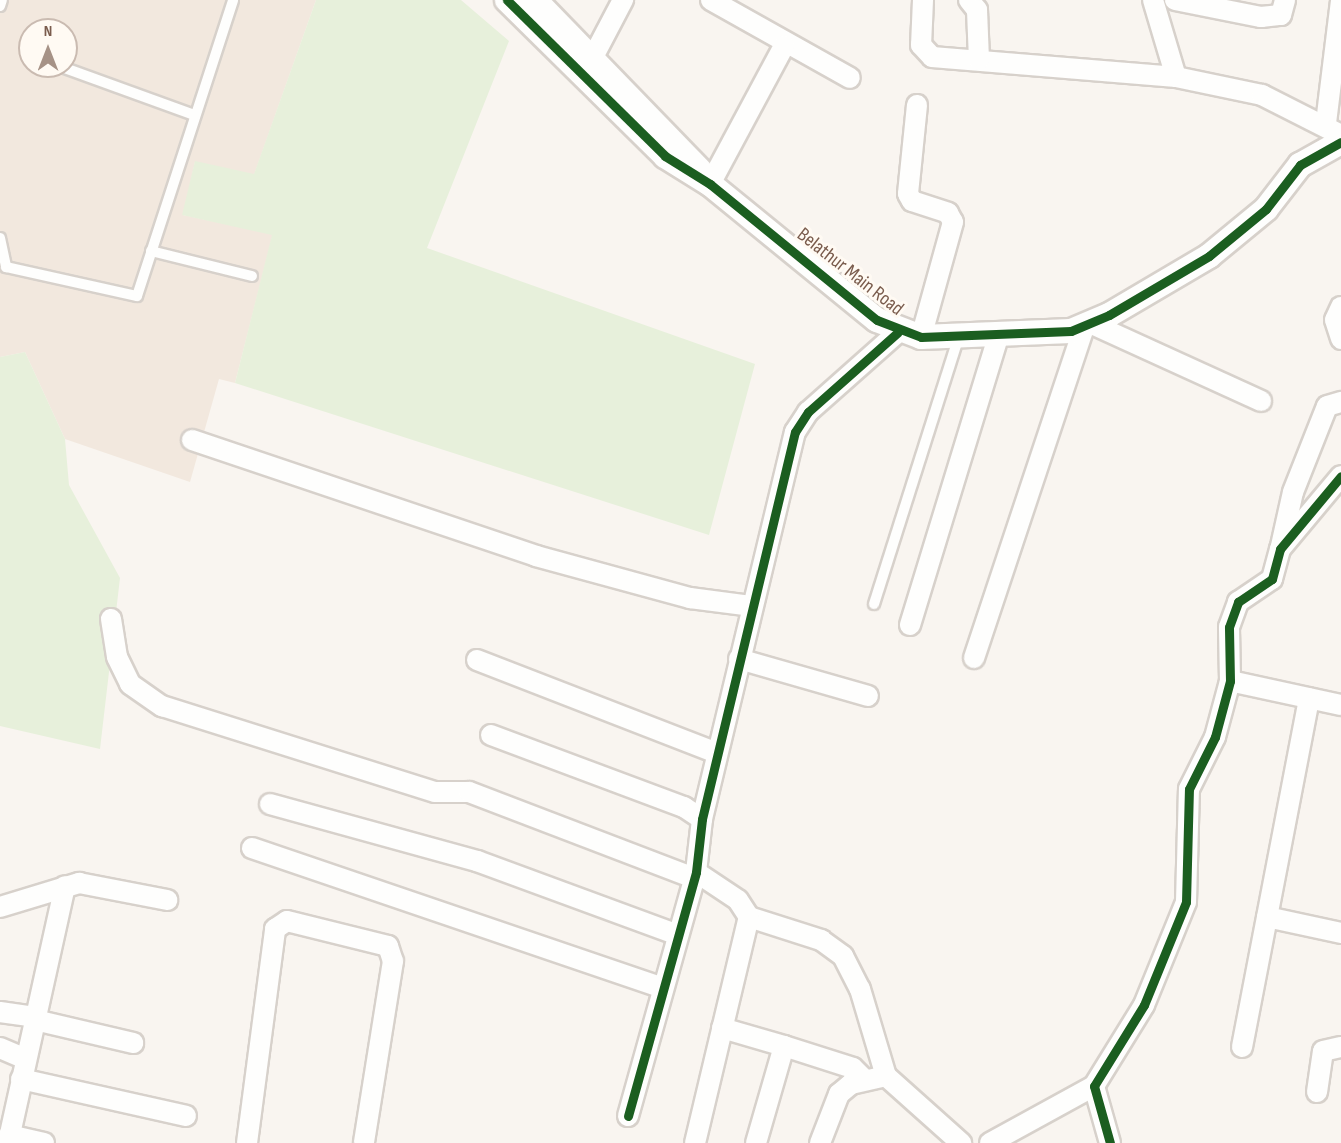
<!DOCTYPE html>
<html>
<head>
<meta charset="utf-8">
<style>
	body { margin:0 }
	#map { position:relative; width:1341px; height:1143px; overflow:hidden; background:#f9f5f0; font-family:"Sofia Sans Condensed",sans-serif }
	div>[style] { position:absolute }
	.residential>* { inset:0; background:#f2e8de }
	.green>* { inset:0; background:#e7f0db }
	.roads { filter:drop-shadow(2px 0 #d7d1cb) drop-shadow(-2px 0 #d7d1cb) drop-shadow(0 2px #d7d1cb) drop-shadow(0 -2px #d7d1cb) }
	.service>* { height:10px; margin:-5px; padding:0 5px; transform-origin:5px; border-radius:5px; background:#fefefd }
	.minor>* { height:20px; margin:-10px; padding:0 10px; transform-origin:10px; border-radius:10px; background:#fefefd }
	.tertiary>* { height:24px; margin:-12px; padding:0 12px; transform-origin:12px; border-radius:12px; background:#fefefd }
	.cycleway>* { height:9px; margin:-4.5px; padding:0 4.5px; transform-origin:4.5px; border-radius:4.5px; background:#1b5e20 }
	span { translate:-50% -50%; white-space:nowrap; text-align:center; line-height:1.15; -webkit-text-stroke:6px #fffaf3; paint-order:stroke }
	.street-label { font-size:20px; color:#7a5c4d }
	.north { position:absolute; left:18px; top:18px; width:60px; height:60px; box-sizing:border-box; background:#fffaf3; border:2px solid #cabbb1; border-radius:50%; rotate:0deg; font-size:16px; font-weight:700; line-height:24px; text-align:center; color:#7a5c4d }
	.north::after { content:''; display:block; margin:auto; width:21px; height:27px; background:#a69286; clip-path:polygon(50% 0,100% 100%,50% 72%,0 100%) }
</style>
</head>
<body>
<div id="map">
	<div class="residential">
		<i style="clip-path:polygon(evenodd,0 0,316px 0,254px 175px,195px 162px,183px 215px,273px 234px,235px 383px,219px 379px,190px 482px,65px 439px,25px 352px,0 357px,0 0,30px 30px,66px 30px,66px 66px,30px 66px,30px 30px)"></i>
	</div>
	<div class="green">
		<i style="clip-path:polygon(316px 0,461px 0,509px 41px,427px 248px,755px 364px,709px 535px,235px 383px,272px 235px,182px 215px,195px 161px,254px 174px)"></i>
		<i style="clip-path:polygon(25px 352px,65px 439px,69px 485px,120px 578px,100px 749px,0 726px,0 357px)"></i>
	</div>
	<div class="roads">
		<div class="service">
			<i style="left:0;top:6px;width:6px;rotate:-72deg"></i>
			<i style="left:59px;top:66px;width:144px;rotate:19.9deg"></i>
			<i style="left:0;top:238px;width:30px;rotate:78deg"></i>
			<i style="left:6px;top:267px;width:134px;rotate:12.5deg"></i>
			<i style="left:137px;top:296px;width:311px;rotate:-72deg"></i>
			<i style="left:151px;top:251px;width:104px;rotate:13.9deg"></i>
			<i style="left:874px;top:604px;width:278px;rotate:-72.4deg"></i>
		</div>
		<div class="minor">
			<i style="left:711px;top:0;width:159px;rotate:29.3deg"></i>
			<i style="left:923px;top:0;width:45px;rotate:92.5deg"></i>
			<i style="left:921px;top:45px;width:16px;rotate:47deg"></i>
			<i style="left:932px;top:57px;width:245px;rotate:4.7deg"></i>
			<i style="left:1176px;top:77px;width:88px;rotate:11.8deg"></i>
			<i style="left:1262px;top:95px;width:89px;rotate:26.9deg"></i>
			<i style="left:969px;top:0;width:13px;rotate:51deg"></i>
			<i style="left:977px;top:10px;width:50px;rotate:87.7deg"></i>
			<i style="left:1153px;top:0;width:80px;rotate:73.4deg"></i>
			<i style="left:1175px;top:0;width:88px;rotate:11.2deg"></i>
			<i style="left:1261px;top:17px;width:20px;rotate:-6deg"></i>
			<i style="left:1281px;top:15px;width:16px;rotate:-75deg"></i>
			<i style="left:592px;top:59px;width:67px;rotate:-62.3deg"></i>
			<i style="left:917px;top:105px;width:89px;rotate:95.8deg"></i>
			<i style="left:908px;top:194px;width:8px;rotate:60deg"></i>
			<i style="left:912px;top:201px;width:38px;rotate:18deg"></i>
			<i style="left:948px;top:213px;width:10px;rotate:61deg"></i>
			<i style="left:953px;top:222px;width:119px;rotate:105.5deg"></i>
			<i style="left:1326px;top:123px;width:124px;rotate:-83deg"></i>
			<i style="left:710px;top:184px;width:157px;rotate:-61.8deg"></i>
			<i style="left:1341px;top:307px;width:14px;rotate:115deg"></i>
			<i style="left:1335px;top:320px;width:20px;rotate:72deg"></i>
			<i style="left:1090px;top:323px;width:188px;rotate:24.5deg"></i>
			<i style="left:192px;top:440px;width:363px;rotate:18.6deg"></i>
			<i style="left:536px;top:556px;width:160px;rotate:15.3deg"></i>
			<i style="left:690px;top:598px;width:63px;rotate:7.4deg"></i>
			<i style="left:1281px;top:546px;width:55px;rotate:-77.5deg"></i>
			<i style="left:1293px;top:492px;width:92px;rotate:-68.4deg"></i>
			<i style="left:1327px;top:406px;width:15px;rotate:-16deg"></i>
			<i style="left:111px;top:619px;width:38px;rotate:81deg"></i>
			<i style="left:117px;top:657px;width:30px;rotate:64deg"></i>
			<i style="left:130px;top:684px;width:39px;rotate:35deg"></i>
			<i style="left:162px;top:706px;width:286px;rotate:17.5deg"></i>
			<i style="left:435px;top:792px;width:34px"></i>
			<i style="left:469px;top:792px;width:241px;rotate:20.9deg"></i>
			<i style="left:910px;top:625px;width:301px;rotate:-73deg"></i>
			<i style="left:974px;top:658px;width:351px;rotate:-71.6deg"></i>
			<i style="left:739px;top:659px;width:134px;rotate:16deg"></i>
			<i style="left:477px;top:660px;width:257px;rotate:21.2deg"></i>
			<i style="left:1230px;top:681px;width:114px;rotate:12.2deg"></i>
			<i style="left:491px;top:735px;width:206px;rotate:20.5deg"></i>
			<i style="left:684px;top:807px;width:22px;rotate:34deg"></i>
			<i style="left:270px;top:804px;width:215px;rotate:15.4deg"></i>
			<i style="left:477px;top:861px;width:214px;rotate:20.2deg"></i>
			<i style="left:252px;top:848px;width:432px;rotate:18.8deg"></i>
			<i style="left:0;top:907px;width:83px;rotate:-16.9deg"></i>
			<i style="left:79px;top:883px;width:90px;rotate:10.9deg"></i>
			<i style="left:749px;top:917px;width:76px;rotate:17.7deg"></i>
			<i style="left:821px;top:940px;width:27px;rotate:36deg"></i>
			<i style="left:843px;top:956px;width:37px;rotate:63deg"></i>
			<i style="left:860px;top:989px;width:91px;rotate:73.4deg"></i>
			<i style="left:886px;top:1076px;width:101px;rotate:41.8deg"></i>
			<i style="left:1267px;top:917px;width:76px;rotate:12.2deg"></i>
			<i style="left:0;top:1012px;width:35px;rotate:8deg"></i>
			<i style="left:35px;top:1020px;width:101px;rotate:13.2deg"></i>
			<i style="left:722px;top:1028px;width:65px;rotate:16.2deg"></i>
			<i style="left:784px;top:1046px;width:101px;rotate:106.1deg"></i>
			<i style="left:784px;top:1046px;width:72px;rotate:17.7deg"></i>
			<i style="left:853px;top:1068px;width:17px;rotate:45deg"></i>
			<i style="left:1242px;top:1047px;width:355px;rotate:-79.1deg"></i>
			<i style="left:0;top:1048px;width:28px;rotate:23deg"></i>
			<i style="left:21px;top:1079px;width:169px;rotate:12.6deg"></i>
			<i style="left:1317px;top:1092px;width:41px;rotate:-81.7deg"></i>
			<i style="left:1323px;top:1051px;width:18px;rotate:-13deg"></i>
			<i style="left:628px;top:1116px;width:253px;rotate:-74.4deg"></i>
			<i style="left:696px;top:872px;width:53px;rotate:-83.5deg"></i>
			<i style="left:702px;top:819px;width:398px;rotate:-76.5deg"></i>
			<i style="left:795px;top:432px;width:24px;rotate:-57deg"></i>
			<i style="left:808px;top:412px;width:120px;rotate:-41.6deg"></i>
			<i style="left:9px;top:1135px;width:36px;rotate:13deg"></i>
			<i style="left:8px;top:1143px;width:263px;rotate:-77.5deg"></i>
			<i style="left:247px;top:1143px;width:216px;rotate:-82.5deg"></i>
			<i style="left:275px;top:929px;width:14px;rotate:-34deg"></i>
			<i style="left:287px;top:921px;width:104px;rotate:13.9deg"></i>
			<i style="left:388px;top:946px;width:16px;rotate:72deg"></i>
			<i style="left:393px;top:961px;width:184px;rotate:99.1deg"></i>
			<i style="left:695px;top:1143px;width:232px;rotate:-76.6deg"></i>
			<i style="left:749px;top:917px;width:20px;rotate:-123deg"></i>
			<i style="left:738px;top:900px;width:50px;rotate:-146.3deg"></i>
			<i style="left:820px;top:1143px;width:53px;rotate:-68.8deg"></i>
			<i style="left:839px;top:1094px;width:16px;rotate:-40deg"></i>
			<i style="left:851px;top:1084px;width:36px;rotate:-13deg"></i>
			<i style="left:990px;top:1143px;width:119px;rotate:-28.7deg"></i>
			<i style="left:1110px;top:1143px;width:59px;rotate:-105.7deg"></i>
			<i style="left:1094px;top:1086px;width:95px;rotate:-58.3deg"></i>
			<i style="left:1144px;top:1005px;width:111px;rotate:-67.8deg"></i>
			<i style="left:1186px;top:902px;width:113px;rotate:-88.5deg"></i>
			<i style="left:1189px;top:789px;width:58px;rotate:-63.4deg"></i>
			<i style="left:1215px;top:737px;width:58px;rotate:-75deg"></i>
			<i style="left:1230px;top:681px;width:54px;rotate:-91.1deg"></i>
			<i style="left:1229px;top:627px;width:27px;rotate:-70deg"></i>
			<i style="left:1238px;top:602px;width:41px;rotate:-34.1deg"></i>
			<i style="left:1272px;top:579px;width:31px;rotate:-75deg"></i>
			<i style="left:1280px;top:549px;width:95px;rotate:-50.1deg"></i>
		</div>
		<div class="tertiary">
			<i style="left:507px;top:0;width:222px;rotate:44.6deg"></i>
			<i style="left:665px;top:156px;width:53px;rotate:31.9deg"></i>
			<i style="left:710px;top:184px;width:215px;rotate:39.2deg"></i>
			<i style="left:877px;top:320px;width:47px;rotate:21.1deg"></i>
			<i style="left:921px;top:337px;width:150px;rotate:-2.3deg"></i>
			<i style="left:1071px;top:331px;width:41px;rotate:-22.8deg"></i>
			<i style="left:1109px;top:315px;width:116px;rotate:-30.5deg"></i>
			<i style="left:1209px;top:256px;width:74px;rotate:-39.5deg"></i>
			<i style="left:1266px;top:209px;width:56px;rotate:-52.3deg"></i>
			<i style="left:1300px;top:165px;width:47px;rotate:-29.3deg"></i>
			<i style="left:535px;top:0;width:237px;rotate:45.9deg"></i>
		</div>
	</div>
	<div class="cycleway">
		<i style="left:507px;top:0;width:222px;rotate:44.6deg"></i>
		<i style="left:665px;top:156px;width:53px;rotate:31.9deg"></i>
		<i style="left:710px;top:184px;width:215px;rotate:39.2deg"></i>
		<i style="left:877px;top:320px;width:47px;rotate:21.1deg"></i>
		<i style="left:921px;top:337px;width:150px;rotate:-2.3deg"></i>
		<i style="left:1071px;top:331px;width:41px;rotate:-22.8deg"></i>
		<i style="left:1109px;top:315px;width:116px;rotate:-30.5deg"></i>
		<i style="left:1209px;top:256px;width:74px;rotate:-39.5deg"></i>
		<i style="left:1266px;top:209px;width:56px;rotate:-52.3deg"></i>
		<i style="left:1300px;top:165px;width:47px;rotate:-29.3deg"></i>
		<i style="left:628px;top:1116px;width:253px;rotate:-74.4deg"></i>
		<i style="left:696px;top:872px;width:53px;rotate:-83.5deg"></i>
		<i style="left:702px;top:819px;width:398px;rotate:-76.5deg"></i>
		<i style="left:795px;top:432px;width:24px;rotate:-57deg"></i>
		<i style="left:808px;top:412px;width:120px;rotate:-41.6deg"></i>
		<i style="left:1110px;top:1143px;width:59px;rotate:-105.7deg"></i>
		<i style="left:1094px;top:1086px;width:95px;rotate:-58.3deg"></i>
		<i style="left:1144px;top:1005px;width:111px;rotate:-67.8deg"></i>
		<i style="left:1186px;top:902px;width:113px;rotate:-88.5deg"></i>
		<i style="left:1189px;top:789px;width:58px;rotate:-63.4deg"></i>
		<i style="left:1215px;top:737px;width:58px;rotate:-75deg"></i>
		<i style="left:1230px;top:681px;width:54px;rotate:-91.1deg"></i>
		<i style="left:1229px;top:627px;width:27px;rotate:-70deg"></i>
		<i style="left:1238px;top:602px;width:41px;rotate:-34.1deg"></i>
		<i style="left:1272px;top:579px;width:31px;rotate:-75deg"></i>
		<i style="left:1280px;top:549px;width:95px;rotate:-50.1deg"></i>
	</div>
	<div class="street-label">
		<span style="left:850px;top:272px;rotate:38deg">Belathur Main Road</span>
	</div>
	<div class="north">N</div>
</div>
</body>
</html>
